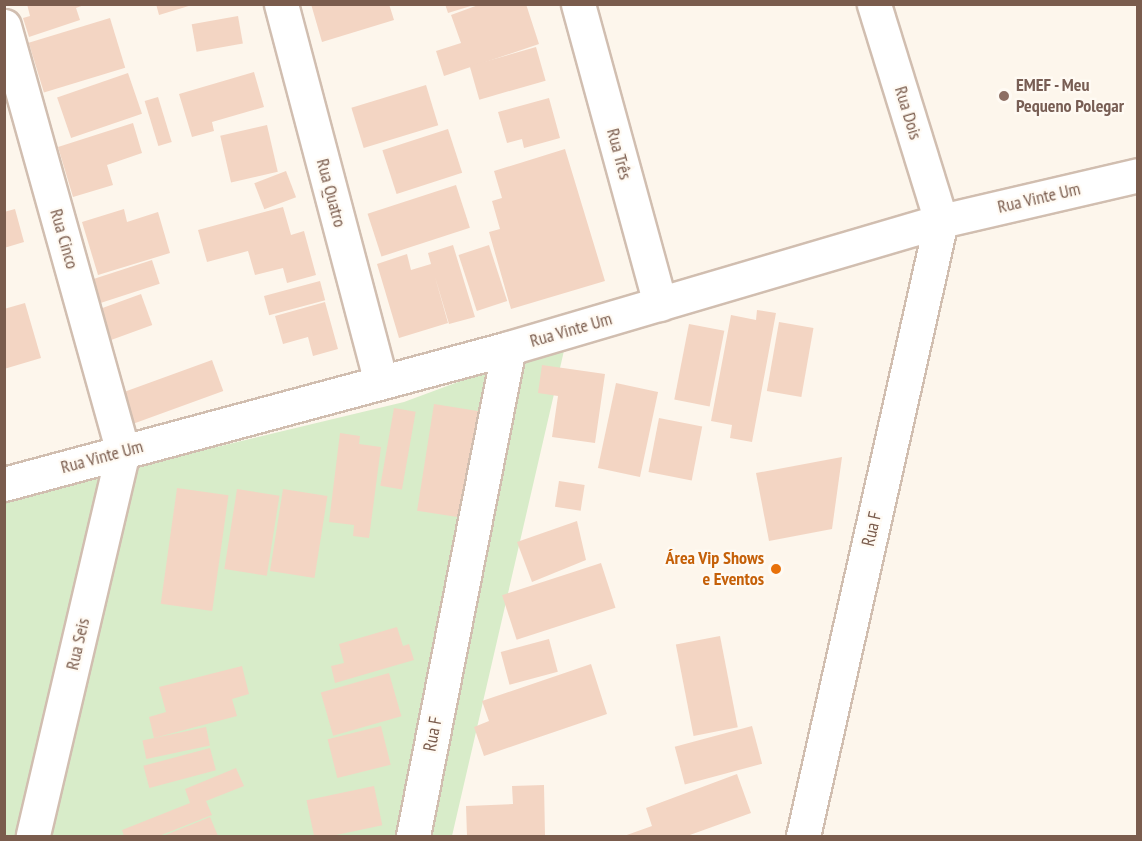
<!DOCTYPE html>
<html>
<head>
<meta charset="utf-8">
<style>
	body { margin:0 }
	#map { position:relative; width:1142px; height:841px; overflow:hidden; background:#fdf6ec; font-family:"PT Sans Narrow",sans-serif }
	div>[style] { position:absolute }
	.green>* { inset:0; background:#d8ecc9 }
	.building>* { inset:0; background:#f3d5c3; transform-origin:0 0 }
	.roads { filter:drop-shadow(2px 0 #d1beb0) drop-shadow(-2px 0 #d1beb0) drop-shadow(0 2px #d1beb0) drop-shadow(0 -2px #d1beb0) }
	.minor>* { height:33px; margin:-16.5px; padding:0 16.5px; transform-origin:16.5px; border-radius:16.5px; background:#fff }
	.dots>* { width:16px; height:16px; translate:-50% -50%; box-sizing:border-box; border:3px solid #fffaf3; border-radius:50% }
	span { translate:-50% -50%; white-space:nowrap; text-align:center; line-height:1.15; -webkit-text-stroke:4.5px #fffaf3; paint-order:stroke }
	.education-label { font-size:18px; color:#785e54; font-weight:700 }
	.left { translate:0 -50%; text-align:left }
	.street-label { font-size:18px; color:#7a5c4d }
	.food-label { font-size:18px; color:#c56008; font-weight:700 }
	.right { translate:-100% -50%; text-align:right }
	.frame { position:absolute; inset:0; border:6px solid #7a5c4d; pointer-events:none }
</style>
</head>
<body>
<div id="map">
	<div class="green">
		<i style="clip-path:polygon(566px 342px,452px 836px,5px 836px,4px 498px,404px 402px)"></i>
	</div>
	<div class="building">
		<i style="clip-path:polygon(27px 4px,84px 4px,84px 5px,76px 8px,80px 20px,29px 37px,23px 18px,30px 16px)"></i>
		<i style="clip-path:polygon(156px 4px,192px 4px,192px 5px,159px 15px)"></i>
		<i style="clip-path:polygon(311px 4px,389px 4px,394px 20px,322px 42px)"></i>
		<i style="clip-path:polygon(445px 4px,474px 4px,474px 5px,448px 13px)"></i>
		<i style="clip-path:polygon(481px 4px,526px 4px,539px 44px,444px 76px,436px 51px,461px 43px,451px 15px)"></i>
		<i style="left:238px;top:16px;width:28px;height:47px;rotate:80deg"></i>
		<i style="left:110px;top:18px;width:52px;height:85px;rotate:73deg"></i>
		<i style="left:536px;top:47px;width:35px;height:69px;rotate:74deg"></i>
		<i style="clip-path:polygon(254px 72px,264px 107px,212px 122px,214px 131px,192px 137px,179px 94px)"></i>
		<i style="left:128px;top:73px;width:43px;height:75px;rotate:71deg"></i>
		<i style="left:426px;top:85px;width:42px;height:78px;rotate:73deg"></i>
		<i style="left:158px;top:97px;width:47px;height:14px;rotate:73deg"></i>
		<i style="clip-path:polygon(549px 98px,560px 138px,524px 148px,522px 139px,507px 143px,498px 112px)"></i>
		<i style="clip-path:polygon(133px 123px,142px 153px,107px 165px,113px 185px,73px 197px,58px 147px)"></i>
		<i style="left:267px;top:125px;width:48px;height:48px;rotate:77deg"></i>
		<i style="left:448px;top:129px;width:46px;height:69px;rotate:72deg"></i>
		<i style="clip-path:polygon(565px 149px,605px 281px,511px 309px,489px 232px,500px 229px,492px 201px,502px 198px,494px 171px)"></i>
		<i style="left:286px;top:171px;width:28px;height:34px;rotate:69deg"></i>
		<i style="left:456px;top:185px;width:45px;height:93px;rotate:72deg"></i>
		<i style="clip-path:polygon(283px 207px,291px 235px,304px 231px,316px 275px,287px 283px,283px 268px,255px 275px,248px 251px,207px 262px,198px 230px)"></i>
		<i style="clip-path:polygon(15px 209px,24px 242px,4px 248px,4px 212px)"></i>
		<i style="clip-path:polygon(124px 209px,127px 222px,158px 212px,170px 253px,98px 275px,82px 222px)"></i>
		<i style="clip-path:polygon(453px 245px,475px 317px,449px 324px,435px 277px,448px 323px,399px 338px,377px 264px,407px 254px,411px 270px,431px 264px,428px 253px)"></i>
		<i style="left:489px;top:245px;width:59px;height:32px;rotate:72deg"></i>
		<i style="left:152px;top:260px;width:25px;height:72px;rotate:72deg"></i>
		<i style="left:320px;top:281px;width:20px;height:58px;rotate:75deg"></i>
		<i style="left:141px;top:294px;width:33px;height:49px;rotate:70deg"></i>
		<i style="clip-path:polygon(325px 302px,338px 349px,313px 356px,308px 337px,283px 344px,275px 316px)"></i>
		<i style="clip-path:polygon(25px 303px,41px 358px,4px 369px,4px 309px)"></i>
		<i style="clip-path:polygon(757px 310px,776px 313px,752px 442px,730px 438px,732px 425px,711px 421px,731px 315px,756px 320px)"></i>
		<i style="left:779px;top:322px;width:35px;height:70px;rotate:10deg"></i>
		<i style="left:689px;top:324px;width:36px;height:77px;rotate:11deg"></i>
		<i style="left:212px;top:360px;width:33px;height:98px;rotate:70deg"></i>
		<i style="clip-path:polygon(542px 365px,605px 374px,595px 443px,552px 437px,558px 396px,538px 393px)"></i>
		<i style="left:616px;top:383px;width:43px;height:87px;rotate:12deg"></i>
		<i style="left:434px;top:404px;width:49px;height:108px;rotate:9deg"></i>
		<i style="left:394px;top:408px;width:22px;height:79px;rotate:10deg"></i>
		<i style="left:659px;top:418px;width:44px;height:55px;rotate:11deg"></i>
		<i style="clip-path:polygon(340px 433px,360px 436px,359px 444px,381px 447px,369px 538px,353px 536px,354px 525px,329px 522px)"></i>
		<i style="clip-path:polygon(842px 457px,832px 529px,769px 541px,756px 473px)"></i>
		<i style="left:559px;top:481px;width:26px;height:26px;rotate:9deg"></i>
		<i style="left:177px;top:488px;width:52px;height:117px;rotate:8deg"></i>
		<i style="left:237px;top:489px;width:43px;height:81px;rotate:9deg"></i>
		<i style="left:283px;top:489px;width:45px;height:83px;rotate:9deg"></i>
		<i style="clip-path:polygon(577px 521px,586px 560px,532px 582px,517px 542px)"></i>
		<i style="left:601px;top:563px;width:47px;height:104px;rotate:72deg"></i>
		<i style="clip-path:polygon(397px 627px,403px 646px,409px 644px,414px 660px,335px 683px,331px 666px,344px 663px,339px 644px)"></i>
		<i style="left:720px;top:636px;width:93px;height:45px;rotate:79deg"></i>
		<i style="left:549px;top:639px;width:34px;height:50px;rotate:75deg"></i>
		<i style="clip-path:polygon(591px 664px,607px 714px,484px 756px,474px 727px,489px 721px,482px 701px)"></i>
		<i style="clip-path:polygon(242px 666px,249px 694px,232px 699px,237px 716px,154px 738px,149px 717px,166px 712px,159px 687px)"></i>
		<i style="left:389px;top:673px;width:45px;height:71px;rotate:74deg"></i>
		<i style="left:381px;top:726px;width:40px;height:55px;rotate:76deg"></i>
		<i style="left:752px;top:726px;width:39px;height:80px;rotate:75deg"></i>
		<i style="left:206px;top:727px;width:19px;height:65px;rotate:78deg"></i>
		<i style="left:210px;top:748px;width:23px;height:69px;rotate:75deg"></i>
		<i style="clip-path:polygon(236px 768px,244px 786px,206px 801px,212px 815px,159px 836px,124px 836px,122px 830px,190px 803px,185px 789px)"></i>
		<i style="clip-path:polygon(737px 774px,751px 813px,687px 836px,624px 836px,652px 826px,646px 808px)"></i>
		<i style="clip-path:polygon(544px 785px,545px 835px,467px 836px,466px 806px,513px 804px,512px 786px)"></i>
		<i style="left:374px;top:786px;width:40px;height:69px;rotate:78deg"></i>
		<i style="clip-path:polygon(210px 817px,218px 836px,163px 836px)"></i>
	</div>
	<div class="roads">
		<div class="minor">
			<i style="left:281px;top:4px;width:391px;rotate:75.2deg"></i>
			<i style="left:578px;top:4px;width:311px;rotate:74.7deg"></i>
			<i style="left:4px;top:26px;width:441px;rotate:74.4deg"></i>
			<i style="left:123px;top:451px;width:395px;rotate:103.2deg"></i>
			<i style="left:4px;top:484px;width:523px;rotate:-15.07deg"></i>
			<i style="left:509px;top:348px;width:450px;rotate:-16.4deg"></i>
			<i style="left:941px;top:221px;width:202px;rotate:-13.1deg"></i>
			<i style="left:413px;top:836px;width:497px;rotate:-78.9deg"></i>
			<i style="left:803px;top:836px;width:630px;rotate:-77.35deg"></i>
			<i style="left:941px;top:221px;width:227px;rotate:-107.2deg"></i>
		</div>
	</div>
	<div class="dots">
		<i style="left:1004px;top:96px;background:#8d6e63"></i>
		<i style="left:776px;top:569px;background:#e8710a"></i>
	</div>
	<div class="education-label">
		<span class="left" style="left:1016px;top:96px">EMEF - Meu<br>Pequeno Polegar</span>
	</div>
	<div class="street-label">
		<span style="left:908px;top:113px;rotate:73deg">Rua Dois</span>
		<span style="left:619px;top:154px;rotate:75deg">Rua Três</span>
		<span style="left:331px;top:193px;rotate:75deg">Rua Quatro</span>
		<span style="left:1039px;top:198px;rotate:-13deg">Rua Vinte Um</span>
		<span style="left:64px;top:239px;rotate:74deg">Rua Cinco</span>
		<span style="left:571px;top:330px;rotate:-16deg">Rua Vinte Um</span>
		<span style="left:102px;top:457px;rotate:-15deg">Rua Vinte Um</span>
		<span style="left:872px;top:529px;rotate:-77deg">Rua F</span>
		<span style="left:78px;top:644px;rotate:-77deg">Rua Seis</span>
		<span style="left:433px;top:734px;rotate:-79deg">Rua F</span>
	</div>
	<div class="food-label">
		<span class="right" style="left:764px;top:569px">Área Vip Shows<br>e Eventos</span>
	</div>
	<div class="frame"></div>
</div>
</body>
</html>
